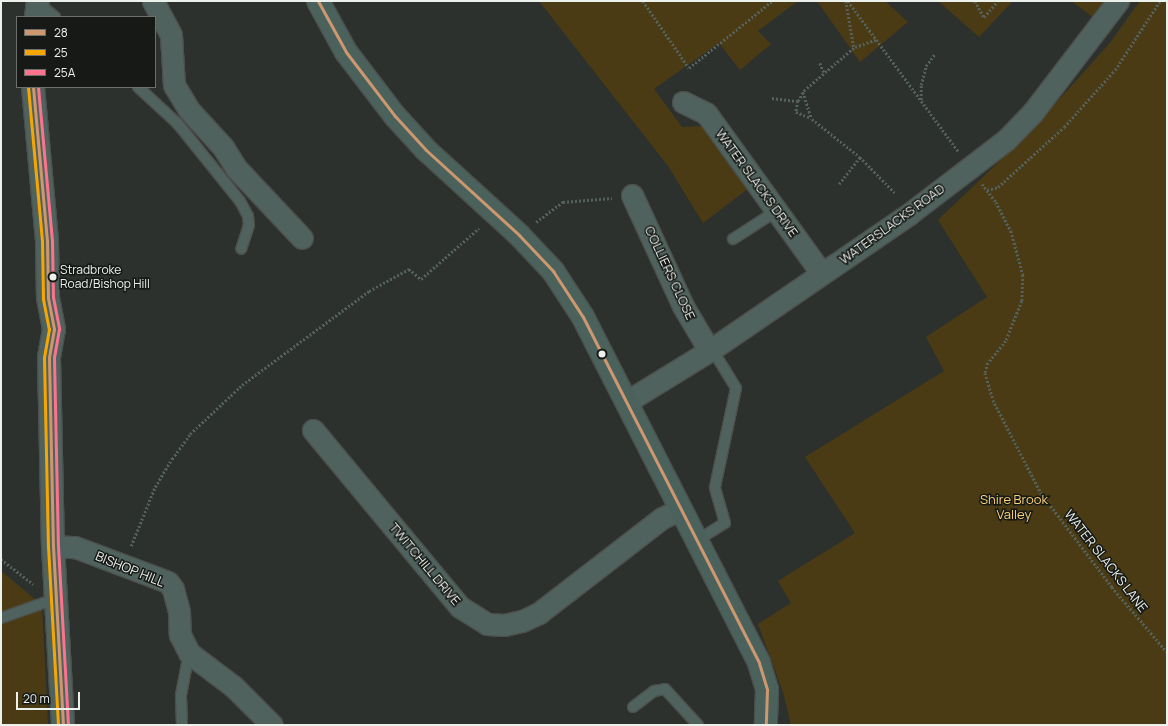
<!DOCTYPE html>
<html>
<head>
<meta charset="utf-8">
<style>
	body { margin:0 }
	#map { position:relative; width:1168px; height:726px; overflow:hidden; background:#2d312d; font-family:Manrope,sans-serif }
	div>[style] { position:absolute }
	.green>* { inset:0; background:#4a3b14 }
	.path>* { height:2.5px; margin-top:-1.25px; transform-origin:0; background:repeating-linear-gradient(90deg,#54615c 0 2px,transparent 0 4px) }
	.roads { filter:drop-shadow(1px 0 #4c4f4c) drop-shadow(-1px 0 #4c4f4c) drop-shadow(0 1px #4c4f4c) drop-shadow(0 -1px #4c4f4c) }
	.service>* { height:10px; margin:-5px; padding:0 5px; transform-origin:5px; border-radius:5px; background:#50625d }
	.minor>* { height:21px; margin:-10.5px; padding:0 10.5px; transform-origin:10.5px; border-radius:10.5px; background:#50625d }
	.tertiary>* { height:22px; margin:-11px; padding:0 11px; transform-origin:11px; border-radius:11px; background:#50625d }
	.secondary>* { height:22px; margin:-11px; padding:0 11px; transform-origin:11px; border-radius:11px; background:#4b625c }
	.bus-1>* { height:3px; margin:-1.5px; padding:0 1.5px; transform-origin:1.5px; border-radius:1.5px; background:#cd976f }
	.bus-2>* { height:3px; margin:-1.5px; padding:0 1.5px; transform-origin:1.5px; border-radius:1.5px; background:#f7a600 }
	.bus-3>* { height:3px; margin:-1.5px; padding:0 1.5px; transform-origin:1.5px; border-radius:1.5px; background:#fc738d }
	.dots>* { width:11px; height:11px; translate:-50% -50%; box-sizing:border-box; border:2px solid #161916; border-radius:50% }
	span { translate:-50% -50%; white-space:nowrap; text-align:center; line-height:1.15; -webkit-text-stroke:3px #161916; paint-order:stroke }
	.bus-label { font-size:12px; color:#ecf1ec }
	.left { translate:0 -50%; text-align:left }
	.street-label { font-size:13px; color:#ecf1ec }
	.park-label { font-size:13px; color:#fbd277 }
	.frame { position:absolute; inset:0; border:2px solid #ecf1ec; pointer-events:none }
	.legend { position:absolute; left:16px; top:16px; width:140px; height:72px; box-sizing:border-box; background:#161916; border:1px solid #6c6f6c; margin:0; padding:5px 7px; list-style:none; font-size:12px; color:#ecf1ec }
	.legend li { display:flex; align-items:center; gap:8px; height:20px }
	.legend b { width:20px; border:1px solid #6c6f6c }
	.scale { position:absolute; left:16px; top:692px; width:64px; height:18px; box-sizing:border-box; border:2px solid #ecf1ec; border-top:0; padding-left:5px; font-size:12px; line-height:14px; white-space:nowrap; color:#ecf1ec; -webkit-text-stroke:3px #161916; paint-order:stroke }
</style>
</head>
<body>
<div id="map">
	<div class="green">
		<i style="clip-path:polygon(539px 1px,798px 1px,758px 31px,771px 44px,740px 70px,719px 43px,654px 89px,682px 127px,703px 126px,749px 188px,703px 223px,668px 166px)"></i>
		<i style="clip-path:polygon(817px 1px,885px 1px,908px 22px,860px 62px)"></i>
		<i style="clip-path:polygon(938px 1px,1013px 1px,979px 37px)"></i>
		<i style="clip-path:polygon(1071px 1px,1106px 1px,1094px 18px)"></i>
		<i style="clip-path:polygon(1140px 1px,1167px 1px,1167px 725px,791px 725px,783px 692px,758px 624px,791px 603px,778px 581px,855px 533px,805px 457px,944px 371px,926px 337px,987px 297px,938px 220px,1030px 132px,1109px 44px)"></i>
		<i style="clip-path:polygon(1px 571px,42px 605px,48px 725px,1px 725px)"></i>
	</div>
	<div class="path">
		<i style="left:643px;top:1px;width:81px;rotate:55.5deg"></i>
		<i style="left:689px;top:68px;width:107px;rotate:-38.9deg"></i>
		<i style="left:846px;top:1px;width:48px;rotate:80.3deg"></i>
		<i style="left:848px;top:1px;width:186px;rotate:53.7deg"></i>
		<i style="left:975px;top:1px;width:18px;rotate:61deg"></i>
		<i style="left:984px;top:17px;width:21px;rotate:-49deg"></i>
		<i style="left:876px;top:40px;width:23px;rotate:160deg"></i>
		<i style="left:854px;top:48px;width:67px;rotate:139.2deg"></i>
		<i style="left:803px;top:92px;width:28px;rotate:72deg"></i>
		<i style="left:812px;top:119px;width:61px;rotate:38.4deg"></i>
		<i style="left:860px;top:157px;width:50px;rotate:45.8deg"></i>
		<i style="left:820px;top:63px;width:10px;rotate:66deg"></i>
		<i style="left:772px;top:98px;width:26px;rotate:7deg"></i>
		<i style="left:798px;top:101px;width:10px;rotate:-61deg"></i>
		<i style="left:921px;top:100px;width:15px;rotate:-90deg"></i>
		<i style="left:921px;top:85px;width:20px;rotate:-75deg"></i>
		<i style="left:926px;top:66px;width:14px;rotate:-54deg"></i>
		<i style="left:798px;top:101px;width:11px;rotate:100deg"></i>
		<i style="left:796px;top:112px;width:16px;rotate:22deg"></i>
		<i style="left:839px;top:184px;width:34px;rotate:-52deg"></i>
		<i style="left:982px;top:184px;width:23px;rotate:52deg"></i>
		<i style="left:996px;top:202px;width:33px;rotate:63deg"></i>
		<i style="left:1011px;top:231px;width:46px;rotate:74.7deg"></i>
		<i style="left:1023px;top:275px;width:26px;rotate:92deg"></i>
		<i style="left:1022px;top:301px;width:43px;rotate:111.8deg"></i>
		<i style="left:1006px;top:341px;width:28px;rotate:129deg"></i>
		<i style="left:988px;top:363px;width:10px;rotate:107deg"></i>
		<i style="left:985px;top:373px;width:28px;rotate:73deg"></i>
		<i style="left:993px;top:400px;width:105px;rotate:62.7deg"></i>
		<i style="left:1041px;top:493px;width:118px;rotate:52.9deg"></i>
		<i style="left:1112px;top:587px;width:85px;rotate:49.8deg"></i>
		<i style="left:987px;top:190px;width:11px;rotate:-15deg"></i>
		<i style="left:998px;top:187px;width:89px;rotate:-42.3deg"></i>
		<i style="left:1064px;top:127px;width:76px;rotate:-48.2deg"></i>
		<i style="left:1115px;top:70px;width:82px;rotate:-56.9deg"></i>
		<i style="left:536px;top:222px;width:34px;rotate:-37deg"></i>
		<i style="left:563px;top:202px;width:49px;rotate:-4.7deg"></i>
		<i style="left:131px;top:546px;width:64px;rotate:-67.9deg"></i>
		<i style="left:155px;top:487px;width:33px;rotate:-59deg"></i>
		<i style="left:172px;top:459px;width:31px;rotate:-54deg"></i>
		<i style="left:190px;top:434px;width:71px;rotate:-43.3deg"></i>
		<i style="left:242px;top:385px;width:158px;rotate:-36.5deg"></i>
		<i style="left:369px;top:291px;width:46px;rotate:-28.8deg"></i>
		<i style="left:409px;top:269px;width:16px;rotate:40deg"></i>
		<i style="left:421px;top:279px;width:77px;rotate:-41.3deg"></i>
		<i style="left:1px;top:559px;width:41px;rotate:38deg"></i>
	</div>
	<div class="roads">
		<div class="service">
			<i style="left:38px;top:3px;width:22px;rotate:39deg"></i>
			<i style="left:138px;top:87px;width:54px;rotate:42.8deg"></i>
			<i style="left:178px;top:124px;width:99px;rotate:51.2deg"></i>
			<i style="left:240px;top:201px;width:17px;rotate:62deg"></i>
			<i style="left:248px;top:216px;width:9px;rotate:84deg"></i>
			<i style="left:249px;top:225px;width:25px;rotate:108deg"></i>
			<i style="left:733px;top:239px;width:54px;rotate:-32.8deg"></i>
			<i style="left:696px;top:541px;width:34px;rotate:-32deg"></i>
			<i style="left:725px;top:523px;width:37px;rotate:-106deg"></i>
			<i style="left:715px;top:487px;width:101px;rotate:-78deg"></i>
			<i style="left:736px;top:388px;width:46px;rotate:-121.6deg"></i>
			<i style="left:1px;top:618px;width:57px;rotate:-19.4deg"></i>
			<i style="left:633px;top:707px;width:26px;rotate:-37deg"></i>
			<i style="left:654px;top:691px;width:11px;rotate:-10deg"></i>
			<i style="left:665px;top:689px;width:49px;rotate:47.5deg"></i>
			<i style="left:182px;top:725px;width:30px;rotate:-92deg"></i>
			<i style="left:181px;top:695px;width:43px;rotate:-79.2deg"></i>
		</div>
		<div class="minor">
			<i style="left:153px;top:1px;width:38px;rotate:62deg"></i>
			<i style="left:171px;top:35px;width:50px;rotate:86.6deg"></i>
			<i style="left:174px;top:85px;width:29px;rotate:59deg"></i>
			<i style="left:189px;top:110px;width:50px;rotate:47.4deg"></i>
			<i style="left:223px;top:147px;width:25px;rotate:58deg"></i>
			<i style="left:236px;top:168px;width:96px;rotate:46.7deg"></i>
			<i style="left:683px;top:102px;width:25px;rotate:26deg"></i>
			<i style="left:706px;top:113px;width:198px;rotate:54.2deg"></i>
			<i style="left:632px;top:195px;width:122px;rotate:65.3deg"></i>
			<i style="left:683px;top:306px;width:51px;rotate:59.4deg"></i>
			<i style="left:626px;top:402px;width:101px;rotate:-31.6deg"></i>
			<i style="left:712px;top:349px;width:239px;rotate:-34.4deg"></i>
			<i style="left:909px;top:214px;width:123px;rotate:-37.4deg"></i>
			<i style="left:1007px;top:139px;width:37px;rotate:-46deg"></i>
			<i style="left:1033px;top:112px;width:140px;rotate:-52.6deg"></i>
			<i style="left:313px;top:430px;width:230px;rotate:50.3deg"></i>
			<i style="left:460px;top:607px;width:32px;rotate:32deg"></i>
			<i style="left:487px;top:624px;width:17px;rotate:3deg"></i>
			<i style="left:504px;top:625px;width:18px;rotate:-13deg"></i>
			<i style="left:522px;top:621px;width:19px;rotate:-25deg"></i>
			<i style="left:539px;top:613px;width:155px;rotate:-37.7deg"></i>
			<i style="left:662px;top:518px;width:21px;rotate:-25deg"></i>
			<i style="left:53px;top:546px;width:22px;rotate:3deg"></i>
			<i style="left:75px;top:547px;width:99px;rotate:20.6deg"></i>
			<i style="left:168px;top:582px;width:9px;rotate:54deg"></i>
			<i style="left:173px;top:589px;width:24px;rotate:75deg"></i>
			<i style="left:179px;top:612px;width:23px;rotate:88deg"></i>
			<i style="left:180px;top:635px;width:20px;rotate:63deg"></i>
			<i style="left:189px;top:653px;width:55px;rotate:36.9deg"></i>
			<i style="left:233px;top:686px;width:55px;rotate:45deg"></i>
		</div>
		<div class="tertiary">
			<i style="left:36px;top:17px;width:16px;rotate:-83deg"></i>
			<i style="left:33px;top:87px;width:155px;rotate:84.8deg"></i>
			<i style="left:47px;top:241px;width:57px;rotate:89deg"></i>
			<i style="left:48px;top:298px;width:32px;rotate:79deg"></i>
			<i style="left:54px;top:329px;width:29px;rotate:100deg"></i>
			<i style="left:49px;top:358px;width:188px;rotate:88.8deg"></i>
			<i style="left:53px;top:546px;width:179px;rotate:86.8deg"></i>
		</div>
		<div class="secondary">
			<i style="left:318px;top:1px;width:58px;rotate:61.2deg"></i>
			<i style="left:346px;top:52px;width:81px;rotate:52.6deg"></i>
			<i style="left:395px;top:116px;width:46px;rotate:47.6deg"></i>
			<i style="left:426px;top:150px;width:126px;rotate:42.4deg"></i>
			<i style="left:519px;top:235px;width:50px;rotate:46.6deg"></i>
			<i style="left:553px;top:271px;width:55px;rotate:56.9deg"></i>
			<i style="left:583px;top:317px;width:388px;rotate:63deg"></i>
			<i style="left:759px;top:663px;width:28px;rotate:73deg"></i>
			<i style="left:767px;top:690px;width:35px;rotate:92deg"></i>
		</div>
	</div>
	<div class="bus-1">
		<i style="left:318px;top:1px;width:58px;rotate:61.2deg"></i>
		<i style="left:346px;top:52px;width:81px;rotate:52.6deg"></i>
		<i style="left:395px;top:116px;width:46px;rotate:47.6deg"></i>
		<i style="left:426px;top:150px;width:126px;rotate:42.4deg"></i>
		<i style="left:519px;top:235px;width:50px;rotate:46.6deg"></i>
		<i style="left:553px;top:271px;width:55px;rotate:56.9deg"></i>
		<i style="left:583px;top:317px;width:388px;rotate:63deg"></i>
		<i style="left:759px;top:663px;width:28px;rotate:73deg"></i>
		<i style="left:767px;top:690px;width:35px;rotate:92deg"></i>
		<i style="left:33px;top:87px;width:155px;rotate:84.8deg"></i>
		<i style="left:47px;top:241px;width:57px;rotate:89deg"></i>
		<i style="left:48px;top:298px;width:32px;rotate:79deg"></i>
		<i style="left:54px;top:329px;width:29px;rotate:100deg"></i>
		<i style="left:49px;top:358px;width:188px;rotate:88.8deg"></i>
		<i style="left:53px;top:546px;width:179px;rotate:86.8deg"></i>
	</div>
	<div class="bus-2">
		<i style="left:28px;top:87px;width:155px;rotate:84.8deg"></i>
		<i style="left:42px;top:241px;width:58px;rotate:89deg"></i>
		<i style="left:43px;top:299px;width:31px;rotate:79deg"></i>
		<i style="left:49px;top:329px;width:29px;rotate:100deg"></i>
		<i style="left:44px;top:358px;width:188px;rotate:88.8deg"></i>
		<i style="left:48px;top:546px;width:179px;rotate:86.8deg"></i>
	</div>
	<div class="bus-3">
		<i style="left:38px;top:87px;width:155px;rotate:84.8deg"></i>
		<i style="left:52px;top:241px;width:56px;rotate:89deg"></i>
		<i style="left:53px;top:297px;width:33px;rotate:79deg"></i>
		<i style="left:59px;top:329px;width:29px;rotate:100deg"></i>
		<i style="left:54px;top:358px;width:188px;rotate:88.8deg"></i>
		<i style="left:58px;top:546px;width:179px;rotate:86.8deg"></i>
	</div>
	<div class="dots">
		<i style="left:53px;top:277px;background:#ecf1ec"></i>
		<i style="left:602px;top:354px;background:#ecf1ec"></i>
	</div>
	<div class="bus-label">
		<span class="left" style="left:60px;top:277px">Stradbroke<br>Road/Bishop Hill</span>
	</div>
	<div class="street-label">
		<span style="left:757px;top:183px;rotate:54deg">WATER SLACKS DRIVE</span>
		<span style="left:892px;top:224px;rotate:-36deg">WATERSLACKS ROAD</span>
		<span style="left:670px;top:273px;rotate:65deg">COLLIERS CLOSE</span>
		<span style="left:1106px;top:561px;rotate:52deg">WATER SLACKS LANE</span>
		<span style="left:425px;top:564px;rotate:50deg">TWITCHILL DRIVE</span>
		<span style="left:130px;top:569px;rotate:22deg">BISHOP HILL</span>
	</div>
	<div class="park-label">
		<span style="left:1014px;top:507px">Shire Brook<br>Valley</span>
	</div>
	<div class="frame"></div>
	<ul class="legend">
	<li><b style="height:5px;background:#cd976f"></b>28</li>
	<li><b style="height:5px;background:#f7a600"></b>25</li>
	<li><b style="height:5px;background:#fc738d"></b>25A</li>
	</ul>
	<div class="scale">20 m</div>
</div>
</body>
</html>
